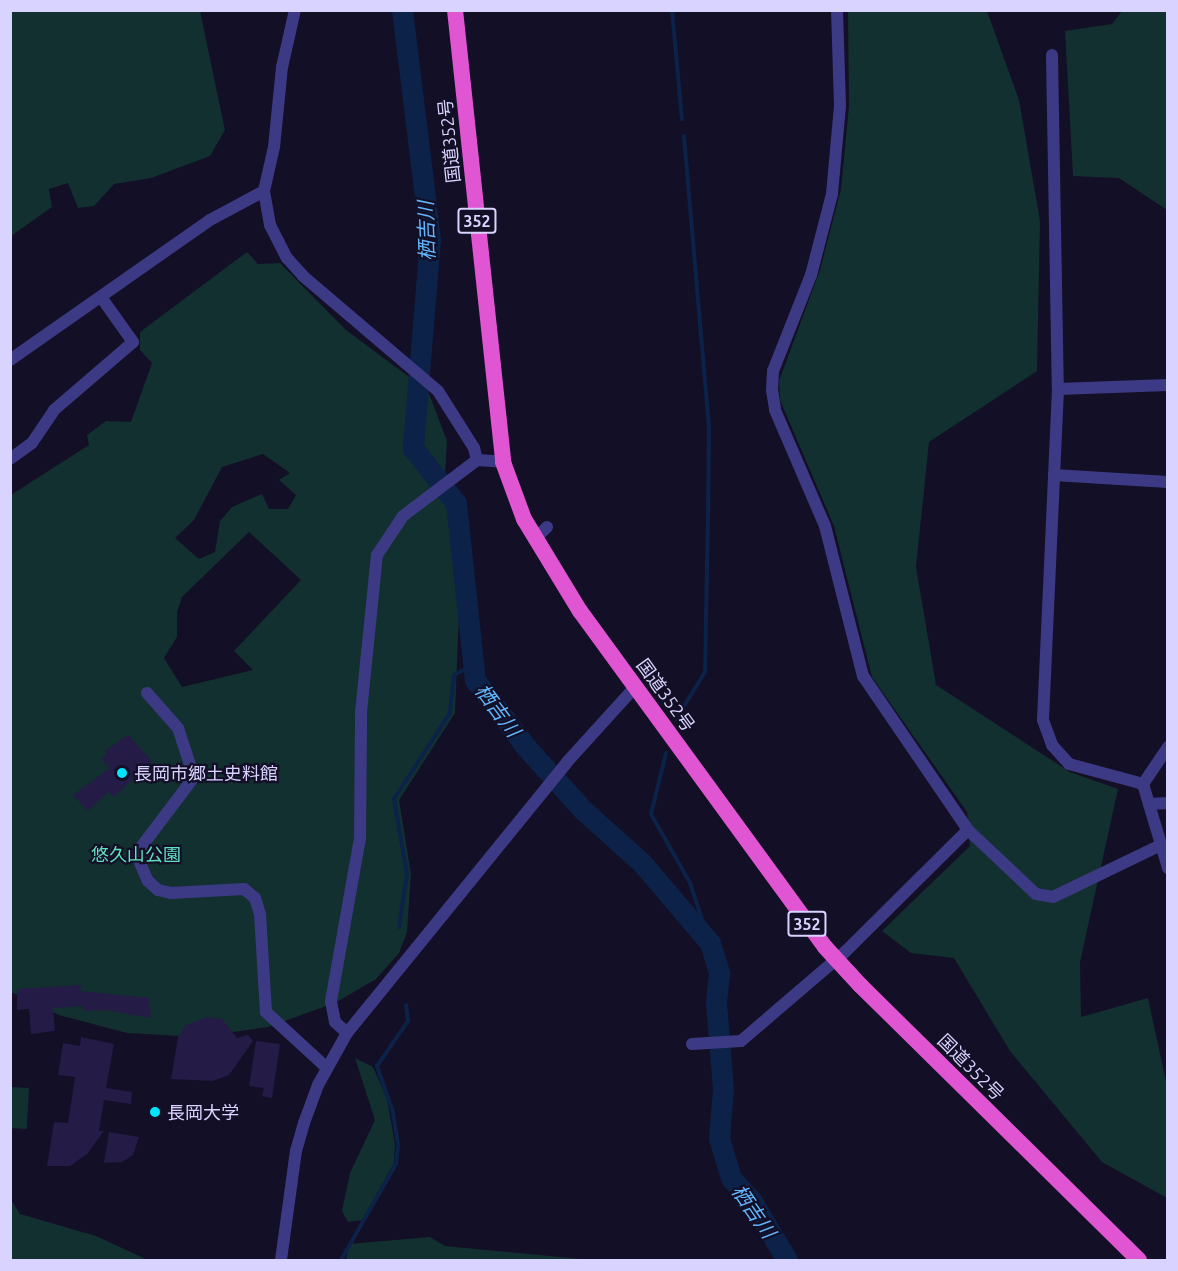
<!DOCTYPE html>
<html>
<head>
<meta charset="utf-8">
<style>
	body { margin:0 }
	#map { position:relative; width:1178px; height:1271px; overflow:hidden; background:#130f26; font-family:Ubuntu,"Noto Sans JP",sans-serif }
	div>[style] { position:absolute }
	.green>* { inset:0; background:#12302f; transform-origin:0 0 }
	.stream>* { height:4px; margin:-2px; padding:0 2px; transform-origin:2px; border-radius:2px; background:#0c2248 }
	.river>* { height:21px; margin:-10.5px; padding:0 10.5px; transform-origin:10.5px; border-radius:10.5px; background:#0c2248 }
	.building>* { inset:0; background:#241b47 }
	.minor>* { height:12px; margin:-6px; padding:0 6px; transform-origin:6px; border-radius:6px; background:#3d3a85 }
	.trunk>* { height:16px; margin:-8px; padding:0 8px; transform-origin:8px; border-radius:8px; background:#e055d1 }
	.dots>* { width:16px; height:16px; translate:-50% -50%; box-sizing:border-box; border:3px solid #130f26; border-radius:50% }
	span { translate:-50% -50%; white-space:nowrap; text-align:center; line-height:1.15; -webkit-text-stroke:4.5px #130f26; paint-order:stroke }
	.shield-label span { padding:2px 4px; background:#130f26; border:2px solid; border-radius:4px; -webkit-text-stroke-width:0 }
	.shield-label { font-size:16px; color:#d9d4ff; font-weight:700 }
	.street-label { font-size:18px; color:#d9d4ff }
	.poi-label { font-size:18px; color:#d9d4ff }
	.left { translate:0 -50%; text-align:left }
	.park-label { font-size:18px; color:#5fe0c0 }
	.water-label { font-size:20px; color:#62b6ff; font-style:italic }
	.frame { position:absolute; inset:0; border:12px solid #d9d4ff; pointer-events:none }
</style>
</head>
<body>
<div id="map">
	<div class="green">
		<i style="clip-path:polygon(11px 10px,200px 11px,225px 130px,210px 156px,151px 178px,114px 184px,94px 206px,78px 208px,68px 183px,49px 189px,52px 207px,11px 236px)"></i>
		<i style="clip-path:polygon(848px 11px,987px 11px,1019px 100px,1040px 221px,1037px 371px,929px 442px,916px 567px,936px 685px,1070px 772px,1118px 789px,1080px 962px,1081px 1017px,1148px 998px,1167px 1086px,1167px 1198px,1102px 1162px,1010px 1051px,954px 958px,911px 953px,882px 931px,970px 846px,967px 812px,872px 677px,834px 526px,780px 400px,779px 381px,820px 270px,841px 189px,849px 106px)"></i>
		<i style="clip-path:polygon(1122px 11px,1167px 11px,1167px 210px,1119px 178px,1073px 176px,1065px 31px,1112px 24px)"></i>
		<i style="clip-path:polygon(evenodd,247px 252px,258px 264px,280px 263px,346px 330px,428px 391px,447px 441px,445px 473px,460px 588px,455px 713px,399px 800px,411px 874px,407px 932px,399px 953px,376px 979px,335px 1003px,268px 1027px,198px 1037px,127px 1033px,59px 1015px,11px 992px,11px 495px,89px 445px,87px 435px,106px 421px,131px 422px,152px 363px,140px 350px,140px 332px,247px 252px,263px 454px,290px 473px,279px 480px,296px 495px,288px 509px,269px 509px,262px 494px,232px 507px,220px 521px,215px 552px,199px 559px,175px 538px,194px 520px,222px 467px,263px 454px,247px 252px,249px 532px,301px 580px,234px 651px,253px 670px,182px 687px,164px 658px,177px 637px,177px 612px,182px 597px,249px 532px)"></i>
		<i style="clip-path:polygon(355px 1058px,373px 1067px,387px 1099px,395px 1144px,394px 1163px,362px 1220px,348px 1222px,342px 1211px,350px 1173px,375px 1120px)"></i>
		<i style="left:11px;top:1087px;width:18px;height:41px;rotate:3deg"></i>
		<i style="clip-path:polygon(10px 1198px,20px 1214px,96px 1236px,148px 1260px,11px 1260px)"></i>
		<i style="clip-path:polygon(430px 1237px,445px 1246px,591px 1260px,346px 1260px,349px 1244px)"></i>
	</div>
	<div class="stream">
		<i style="left:672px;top:10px;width:110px;rotate:84.8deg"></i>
		<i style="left:676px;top:719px;width:55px;rotate:-58.3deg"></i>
		<i style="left:705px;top:672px;width:152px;rotate:-88.9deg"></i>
		<i style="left:708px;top:520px;width:92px;rotate:-89.4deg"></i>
		<i style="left:709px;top:428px;width:293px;rotate:-94.9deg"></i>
		<i style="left:666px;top:753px;width:63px;rotate:103.8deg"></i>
		<i style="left:651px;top:814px;width:79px;rotate:60.5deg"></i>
		<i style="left:690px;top:883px;width:63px;rotate:71.6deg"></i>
		<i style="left:399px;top:927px;width:54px;rotate:-81.4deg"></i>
		<i style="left:407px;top:874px;width:76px;rotate:-99.8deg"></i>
		<i style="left:394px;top:799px;width:103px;rotate:-56.9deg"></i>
		<i style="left:450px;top:713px;width:38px;rotate:-84deg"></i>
		<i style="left:454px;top:675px;width:19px;rotate:-28deg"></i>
		<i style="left:341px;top:1260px;width:111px;rotate:-60.2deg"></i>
		<i style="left:396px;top:1164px;width:20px;rotate:-84deg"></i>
		<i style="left:398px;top:1144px;width:32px;rotate:-99deg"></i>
		<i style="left:393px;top:1112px;width:49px;rotate:-109.2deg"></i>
		<i style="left:377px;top:1066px;width:55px;rotate:-55.4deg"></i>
		<i style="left:408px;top:1021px;width:16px;rotate:-97deg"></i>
	</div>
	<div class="river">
		<i style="left:402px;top:10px;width:231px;rotate:83deg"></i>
		<i style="left:430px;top:239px;width:210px;rotate:94.7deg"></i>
		<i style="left:413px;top:448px;width:70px;rotate:52deg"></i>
		<i style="left:456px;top:503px;width:178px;rotate:83.9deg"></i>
		<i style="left:475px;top:680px;width:84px;rotate:52.7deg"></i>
		<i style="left:526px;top:747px;width:85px;rotate:47.9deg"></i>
		<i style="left:583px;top:810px;width:79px;rotate:41.9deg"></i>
		<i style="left:642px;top:863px;width:105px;rotate:49.6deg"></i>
		<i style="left:710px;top:943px;width:31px;rotate:73deg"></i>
		<i style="left:719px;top:973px;width:29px;rotate:96deg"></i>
		<i style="left:716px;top:1002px;width:87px;rotate:85.4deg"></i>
		<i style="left:723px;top:1089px;width:49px;rotate:94.7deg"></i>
		<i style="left:719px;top:1138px;width:42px;rotate:73.3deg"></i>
		<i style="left:731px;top:1178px;width:30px;rotate:48deg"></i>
		<i style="left:751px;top:1200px;width:70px;rotate:59deg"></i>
	</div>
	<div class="building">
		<i style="clip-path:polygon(128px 735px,152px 761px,114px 797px,109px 792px,88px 811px,73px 795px,110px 768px,101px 759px,107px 754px,105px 751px)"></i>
		<i style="clip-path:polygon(81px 985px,80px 991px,149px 998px,151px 1018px,106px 1010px,84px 1011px,82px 1006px,53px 1008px,55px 1031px,31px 1034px,29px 1009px,17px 1010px,17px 989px)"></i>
		<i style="clip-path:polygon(207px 1017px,222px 1019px,237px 1038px,248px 1035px,253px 1041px,229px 1075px,213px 1081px,171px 1079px,178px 1037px,186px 1025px)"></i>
		<i style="clip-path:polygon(81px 1037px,114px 1044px,106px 1088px,132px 1092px,131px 1104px,104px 1100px,99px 1131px,104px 1131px,87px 1154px,70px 1166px,47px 1166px,54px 1122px,68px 1123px,75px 1077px,58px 1075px,63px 1043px,80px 1046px)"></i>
		<i style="clip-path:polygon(256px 1041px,280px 1044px,272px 1098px,262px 1096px,264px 1088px,249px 1086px)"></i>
		<i style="clip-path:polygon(109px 1132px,139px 1137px,133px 1155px,122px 1162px,104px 1163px)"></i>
	</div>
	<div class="minor">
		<i style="left:295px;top:10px;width:58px;rotate:102.8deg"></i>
		<i style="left:282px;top:67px;width:80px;rotate:95.7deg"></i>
		<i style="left:274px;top:147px;width:45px;rotate:102.8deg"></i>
		<i style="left:264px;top:191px;width:35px;rotate:80deg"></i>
		<i style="left:270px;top:225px;width:37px;rotate:63deg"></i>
		<i style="left:287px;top:258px;width:24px;rotate:48deg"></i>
		<i style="left:303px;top:276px;width:177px;rotate:40.4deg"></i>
		<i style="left:438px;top:391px;width:67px;rotate:57.7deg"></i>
		<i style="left:474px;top:448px;width:12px;rotate:76deg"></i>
		<i style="left:837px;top:10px;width:96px;rotate:88.2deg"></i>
		<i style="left:840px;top:106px;width:88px;rotate:95.2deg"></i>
		<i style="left:832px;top:194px;width:84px;rotate:104.5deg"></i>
		<i style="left:811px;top:275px;width:103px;rotate:111.6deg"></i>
		<i style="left:773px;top:371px;width:19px;rotate:93deg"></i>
		<i style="left:772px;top:390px;width:20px;rotate:81deg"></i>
		<i style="left:775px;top:410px;width:126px;rotate:66.7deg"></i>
		<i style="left:825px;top:526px;width:155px;rotate:75.8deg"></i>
		<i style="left:863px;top:676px;width:186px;rotate:55.7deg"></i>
		<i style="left:968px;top:830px;width:93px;rotate:43.3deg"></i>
		<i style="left:1036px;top:894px;width:17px;rotate:10deg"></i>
		<i style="left:1053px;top:897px;width:120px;rotate:-25.7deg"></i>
		<i style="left:1052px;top:55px;width:334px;rotate:89deg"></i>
		<i style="left:1058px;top:389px;width:331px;rotate:92.6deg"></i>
		<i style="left:1043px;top:720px;width:27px;rotate:70deg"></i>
		<i style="left:1052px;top:745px;width:25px;rotate:48deg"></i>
		<i style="left:1069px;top:764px;width:77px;rotate:15.1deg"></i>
		<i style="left:10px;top:360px;width:244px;rotate:-35deg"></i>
		<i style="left:210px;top:220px;width:61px;rotate:-28.2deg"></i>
		<i style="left:1058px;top:389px;width:110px;rotate:-2.1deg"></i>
		<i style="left:10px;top:459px;width:27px;rotate:-36deg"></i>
		<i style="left:32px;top:443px;width:40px;rotate:-56deg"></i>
		<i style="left:54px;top:410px;width:104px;rotate:-40.7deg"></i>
		<i style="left:133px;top:342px;width:55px;rotate:-125.4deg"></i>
		<i style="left:477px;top:460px;width:26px;rotate:4deg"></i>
		<i style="left:1054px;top:475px;width:114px;rotate:3.5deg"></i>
		<i style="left:535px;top:539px;width:17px;rotate:-45deg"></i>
		<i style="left:147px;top:693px;width:47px;rotate:48.5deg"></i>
		<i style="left:178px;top:728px;width:52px;rotate:71.9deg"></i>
		<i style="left:194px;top:777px;width:91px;rotate:127deg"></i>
		<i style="left:139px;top:850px;width:8px;rotate:97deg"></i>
		<i style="left:138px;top:858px;width:25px;rotate:67deg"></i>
		<i style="left:148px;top:881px;width:13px;rotate:42deg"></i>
		<i style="left:158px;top:890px;width:13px;rotate:13deg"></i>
		<i style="left:171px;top:893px;width:73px;rotate:-3.1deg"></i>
		<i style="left:244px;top:889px;width:14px;rotate:39deg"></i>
		<i style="left:255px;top:898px;width:17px;rotate:73deg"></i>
		<i style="left:260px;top:914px;width:98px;rotate:86.5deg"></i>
		<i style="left:266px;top:1012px;width:83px;rotate:42.6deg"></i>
		<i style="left:1168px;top:747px;width:45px;rotate:124deg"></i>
		<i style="left:1143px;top:784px;width:88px;rotate:73.4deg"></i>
		<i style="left:1149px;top:804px;width:19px;rotate:-3deg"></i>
		<i style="left:347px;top:1033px;width:16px;rotate:-137deg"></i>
		<i style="left:335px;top:1022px;width:21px;rotate:-101deg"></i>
		<i style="left:331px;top:1001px;width:165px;rotate:-79.9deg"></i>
		<i style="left:360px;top:839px;width:127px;rotate:-89.5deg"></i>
		<i style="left:361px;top:712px;width:158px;rotate:-84.2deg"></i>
		<i style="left:377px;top:555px;width:47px;rotate:-56.3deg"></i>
		<i style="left:403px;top:516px;width:93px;rotate:-37.1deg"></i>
		<i style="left:692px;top:1044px;width:49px;rotate:-3.5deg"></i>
		<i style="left:741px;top:1041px;width:137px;rotate:-40.6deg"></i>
		<i style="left:845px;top:952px;width:173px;rotate:-44.8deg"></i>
		<i style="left:281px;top:1260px;width:110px;rotate:-82.2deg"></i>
		<i style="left:296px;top:1151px;width:29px;rotate:-74deg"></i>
		<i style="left:304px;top:1123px;width:40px;rotate:-69.8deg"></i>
		<i style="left:318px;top:1085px;width:60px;rotate:-60.9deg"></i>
		<i style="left:347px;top:1033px;width:349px;rotate:-50.9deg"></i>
		<i style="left:567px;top:762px;width:103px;rotate:-47.8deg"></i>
	</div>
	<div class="trunk">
		<i style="left:455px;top:10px;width:455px;rotate:83.9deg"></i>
		<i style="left:503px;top:462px;width:61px;rotate:69.8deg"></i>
		<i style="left:524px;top:519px;width:108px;rotate:58.7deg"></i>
		<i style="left:580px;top:611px;width:416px;rotate:53.9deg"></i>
		<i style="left:825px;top:947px;width:52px;rotate:47.4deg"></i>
		<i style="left:860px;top:985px;width:392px;rotate:44.6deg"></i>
	</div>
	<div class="dots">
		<i style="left:122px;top:773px;background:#00e5ff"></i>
		<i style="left:155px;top:1112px;background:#00e5ff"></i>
	</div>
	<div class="shield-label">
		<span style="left:477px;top:221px">352</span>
		<span style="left:807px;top:924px">352</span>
	</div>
	<div class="street-label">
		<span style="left:449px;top:141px;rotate:-96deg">国道352号</span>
		<span style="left:666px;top:695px;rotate:54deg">国道352号</span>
		<span style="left:971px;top:1067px;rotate:45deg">国道352号</span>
	</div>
	<div class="poi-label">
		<span class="left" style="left:134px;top:773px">長岡市郷土史料館</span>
		<span class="left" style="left:167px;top:1112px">長岡大学</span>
	</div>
	<div class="park-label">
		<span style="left:136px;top:854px">悠久山公園</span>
	</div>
	<div class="water-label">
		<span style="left:426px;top:231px;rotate:-92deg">栖吉川</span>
		<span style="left:498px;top:710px;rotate:53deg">栖吉川</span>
		<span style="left:754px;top:1211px;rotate:55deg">栖吉川</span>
	</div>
	<div class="frame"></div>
</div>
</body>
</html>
